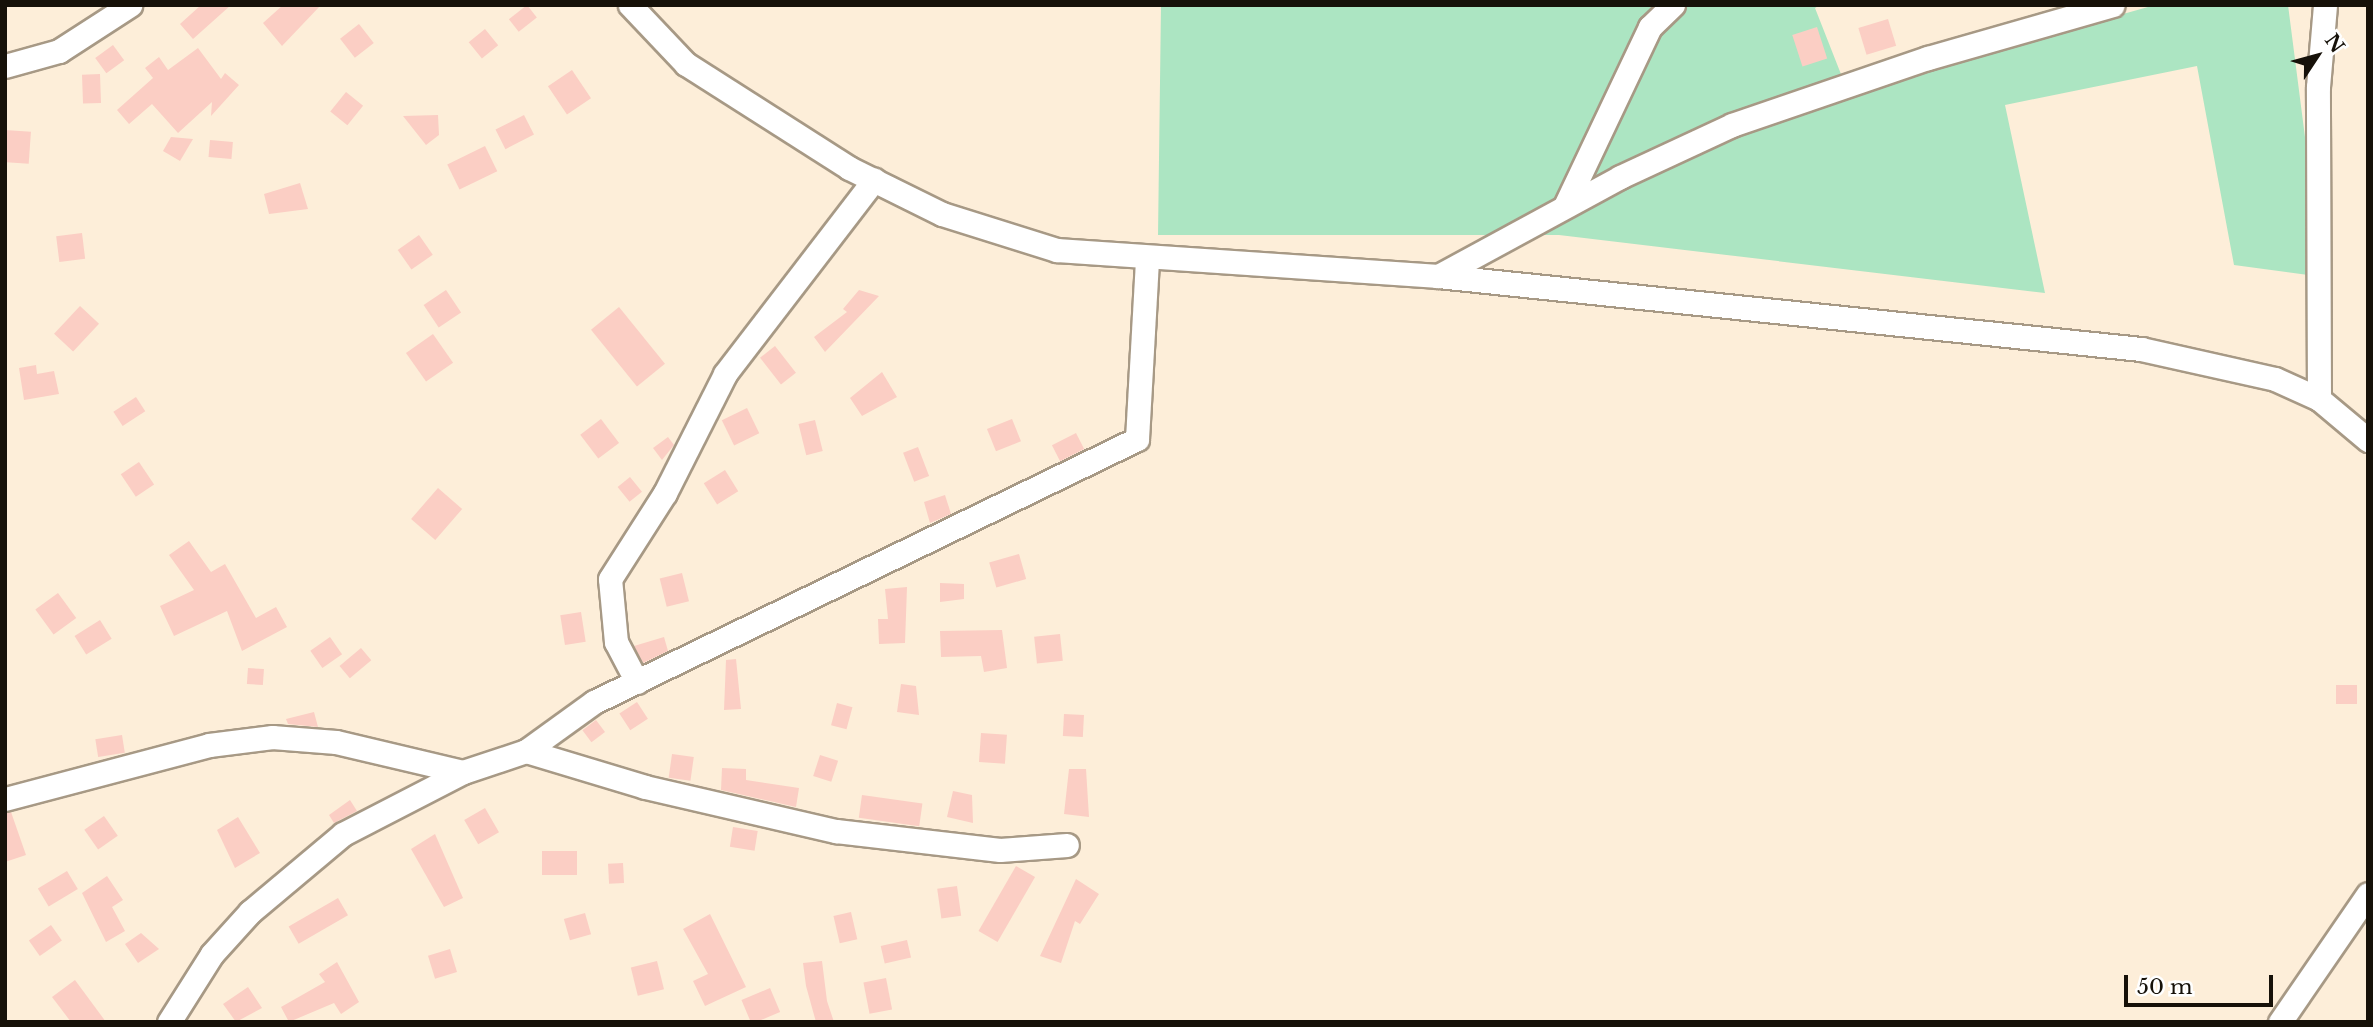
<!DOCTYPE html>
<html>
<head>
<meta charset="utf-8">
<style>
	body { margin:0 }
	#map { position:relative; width:2373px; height:1027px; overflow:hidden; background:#fdeed9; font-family:"Libre Baskerville",serif }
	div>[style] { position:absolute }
	.green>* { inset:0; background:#ace5c2 }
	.building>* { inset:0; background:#fbcec4; transform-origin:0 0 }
	.roads { filter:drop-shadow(2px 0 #a79985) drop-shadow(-2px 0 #a79985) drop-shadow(0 2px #a79985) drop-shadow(0 -2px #a79985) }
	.minor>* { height:23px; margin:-11.5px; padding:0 11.5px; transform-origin:11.5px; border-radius:11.5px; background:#fff }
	span { translate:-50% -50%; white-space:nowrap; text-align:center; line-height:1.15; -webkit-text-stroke:5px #fff; paint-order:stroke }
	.frame { position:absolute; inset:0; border:7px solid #161109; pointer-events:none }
	.north { position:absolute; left:2282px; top:21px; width:70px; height:70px; -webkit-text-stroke:5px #fff; paint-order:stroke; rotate:54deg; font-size:19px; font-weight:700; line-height:28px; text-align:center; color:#161109 }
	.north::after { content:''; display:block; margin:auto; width:24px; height:32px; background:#161109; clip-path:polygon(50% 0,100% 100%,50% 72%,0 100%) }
	.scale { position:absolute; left:2124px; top:975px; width:149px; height:32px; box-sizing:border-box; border:4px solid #161109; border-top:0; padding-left:9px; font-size:21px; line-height:24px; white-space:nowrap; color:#161109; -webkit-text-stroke:5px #fff; paint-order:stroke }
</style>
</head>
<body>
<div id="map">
	<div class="green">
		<i style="clip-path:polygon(1161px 5px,1820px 5px,1815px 8px,1848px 92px,2155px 5px,2288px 5px,2323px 277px,2234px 265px,2197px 66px,2005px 105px,2045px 293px,1559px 235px,1158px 235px)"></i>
	</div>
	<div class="building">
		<i style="clip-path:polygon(201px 5px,231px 5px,193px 39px,180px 24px)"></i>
		<i style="clip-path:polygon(283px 5px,321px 5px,282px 46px,263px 23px)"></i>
		<i style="left:527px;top:5px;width:16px;height:23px;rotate:52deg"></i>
		<i style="left:1888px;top:19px;width:28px;height:31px;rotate:73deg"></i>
		<i style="left:359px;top:24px;width:24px;height:24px;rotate:52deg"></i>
		<i style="left:1817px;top:27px;width:33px;height:26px;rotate:72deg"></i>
		<i style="left:485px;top:29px;width:21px;height:21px;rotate:51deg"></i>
		<i style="left:113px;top:45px;width:19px;height:22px;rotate:54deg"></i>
		<i style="clip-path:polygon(198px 48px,221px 79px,225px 73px,239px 85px,211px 116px,212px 102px,178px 133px,152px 104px,129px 124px,117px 110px,153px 78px,145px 68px,159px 57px,168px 70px)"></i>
		<i style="left:572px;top:70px;width:34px;height:29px;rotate:56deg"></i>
		<i style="left:100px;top:74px;width:29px;height:18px;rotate:88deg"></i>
		<i style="left:346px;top:92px;width:22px;height:25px;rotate:39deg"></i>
		<i style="clip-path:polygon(438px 115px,439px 135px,426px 145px,403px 116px)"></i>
		<i style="left:524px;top:115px;width:22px;height:32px;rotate:63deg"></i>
		<i style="left:5px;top:130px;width:26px;height:32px;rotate:4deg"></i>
		<i style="clip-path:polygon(171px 137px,193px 139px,180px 161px,163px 151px)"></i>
		<i style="left:210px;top:140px;width:23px;height:17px;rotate:5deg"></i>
		<i style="left:485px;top:146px;width:28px;height:42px;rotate:64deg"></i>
		<i style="clip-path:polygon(300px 183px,308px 209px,269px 214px,264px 194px)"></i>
		<i style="left:82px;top:233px;width:26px;height:26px;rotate:83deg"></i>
		<i style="left:419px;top:235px;width:24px;height:26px;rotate:55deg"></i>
		<i style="left:446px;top:290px;width:27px;height:27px;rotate:56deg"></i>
		<i style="clip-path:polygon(859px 290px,879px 296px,825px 352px,814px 337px,847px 312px,843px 309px)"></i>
		<i style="left:80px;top:306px;width:26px;height:38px;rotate:43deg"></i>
		<i style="left:619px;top:307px;width:73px;height:36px;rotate:51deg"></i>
		<i style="left:433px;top:334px;width:35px;height:33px;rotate:55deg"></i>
		<i style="left:775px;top:346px;width:34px;height:19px;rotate:52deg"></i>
		<i style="clip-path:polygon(36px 365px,37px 374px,54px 371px,59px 394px,24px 400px,19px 368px)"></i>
		<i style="clip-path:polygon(882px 372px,897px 397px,862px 416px,850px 398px)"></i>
		<i style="left:136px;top:397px;width:17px;height:27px;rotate:57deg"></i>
		<i style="left:747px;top:408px;width:28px;height:28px;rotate:64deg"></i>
		<i style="left:601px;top:419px;width:30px;height:26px;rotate:53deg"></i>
		<i style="left:1012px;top:419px;width:24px;height:27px;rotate:68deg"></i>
		<i style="left:815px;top:420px;width:32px;height:17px;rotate:76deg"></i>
		<i style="left:1076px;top:433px;width:18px;height:27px;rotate:63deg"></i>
		<i style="clip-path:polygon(668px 437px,674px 445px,662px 460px,653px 448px)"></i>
		<i style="left:918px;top:447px;width:31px;height:16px;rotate:69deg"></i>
		<i style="left:139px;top:462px;width:27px;height:22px;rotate:56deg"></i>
		<i style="left:725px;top:470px;width:25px;height:25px;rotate:58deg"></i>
		<i style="left:630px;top:477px;width:19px;height:16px;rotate:51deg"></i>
		<i style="left:438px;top:488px;width:32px;height:41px;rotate:41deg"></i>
		<i style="clip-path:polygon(945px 495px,951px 514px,930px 523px,924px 502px)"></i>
		<i style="clip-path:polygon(189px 541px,211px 572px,225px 564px,256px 618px,276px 607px,287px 627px,242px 651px,227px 611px,174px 636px,160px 606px,194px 590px,169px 555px)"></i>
		<i style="left:1019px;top:554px;width:26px;height:31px;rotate:74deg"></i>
		<i style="left:682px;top:573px;width:29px;height:23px;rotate:76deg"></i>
		<i style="clip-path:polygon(940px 583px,964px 584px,964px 599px,940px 602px)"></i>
		<i style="clip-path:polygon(907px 587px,905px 643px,879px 644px,878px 619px,888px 619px,885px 589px)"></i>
		<i style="left:58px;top:593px;width:31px;height:28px;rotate:54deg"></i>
		<i style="left:581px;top:612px;width:30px;height:21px;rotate:81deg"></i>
		<i style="left:100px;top:620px;width:22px;height:30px;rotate:58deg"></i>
		<i style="clip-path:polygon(1002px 630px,1007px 668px,984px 672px,981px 656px,941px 657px,940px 631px)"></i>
		<i style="left:1060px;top:634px;width:27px;height:26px;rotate:84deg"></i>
		<i style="left:330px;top:637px;width:21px;height:24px;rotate:55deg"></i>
		<i style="clip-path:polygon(664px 637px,668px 651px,643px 663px,634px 646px)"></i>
		<i style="left:361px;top:648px;width:16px;height:28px;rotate:50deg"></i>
		<i style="clip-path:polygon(736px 659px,741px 709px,724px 710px,726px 660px)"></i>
		<i style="left:248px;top:668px;width:16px;height:16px;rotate:4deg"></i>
		<i style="clip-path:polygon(901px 684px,916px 686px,919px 715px,897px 712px)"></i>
		<i style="left:2336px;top:685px;width:21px;height:19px"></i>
		<i style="left:637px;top:702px;width:20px;height:21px;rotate:57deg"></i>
		<i style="left:837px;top:703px;width:16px;height:23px;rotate:15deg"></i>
		<i style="clip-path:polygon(314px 712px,318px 727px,288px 724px,286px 719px)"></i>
		<i style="left:1064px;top:714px;width:20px;height:22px;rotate:3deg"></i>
		<i style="left:596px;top:720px;width:15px;height:17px;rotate:53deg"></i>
		<i style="left:981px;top:733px;width:26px;height:29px;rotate:4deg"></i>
		<i style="left:122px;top:735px;width:18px;height:27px;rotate:81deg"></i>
		<i style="left:672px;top:754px;width:22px;height:24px;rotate:8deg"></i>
		<i style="left:820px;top:755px;width:19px;height:22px;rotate:18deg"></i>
		<i style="clip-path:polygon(722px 768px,746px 769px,746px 780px,799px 788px,796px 807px,721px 790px)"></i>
		<i style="clip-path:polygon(1069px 769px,1086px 769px,1089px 817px,1064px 814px)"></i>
		<i style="clip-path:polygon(953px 791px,972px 795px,973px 823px,947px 817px)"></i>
		<i style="left:862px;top:795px;width:61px;height:23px;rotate:8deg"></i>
		<i style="clip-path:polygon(350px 800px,357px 811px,334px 823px,329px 815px)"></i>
		<i style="left:485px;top:808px;width:28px;height:24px;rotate:60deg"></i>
		<i style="clip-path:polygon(11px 812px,26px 855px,5px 862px,5px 813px)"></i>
		<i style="left:104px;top:816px;width:24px;height:24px;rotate:55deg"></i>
		<i style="clip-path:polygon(238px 817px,260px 853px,235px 868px,217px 830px)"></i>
		<i style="left:733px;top:827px;width:25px;height:20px;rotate:9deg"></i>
		<i style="clip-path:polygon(435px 834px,463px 898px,444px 907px,411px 849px)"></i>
		<i style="left:542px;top:851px;width:35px;height:24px"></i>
		<i style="left:623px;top:863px;width:20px;height:15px;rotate:87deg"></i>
		<i style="left:1016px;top:866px;width:22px;height:75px;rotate:30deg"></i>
		<i style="left:67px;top:871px;width:21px;height:34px;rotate:59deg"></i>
		<i style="clip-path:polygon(107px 876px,123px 900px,112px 907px,125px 931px,106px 942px,82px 893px)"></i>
		<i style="clip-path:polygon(1076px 879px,1099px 894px,1080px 924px,1075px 921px,1061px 963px,1040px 956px)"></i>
		<i style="left:957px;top:886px;width:30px;height:20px;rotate:82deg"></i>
		<i style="left:338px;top:898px;width:20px;height:57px;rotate:60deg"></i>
		<i style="left:851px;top:912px;width:28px;height:18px;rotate:77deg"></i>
		<i style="left:585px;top:913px;width:22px;height:22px;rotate:74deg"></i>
		<i style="clip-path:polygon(710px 914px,746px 987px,705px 1006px,693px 981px,708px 974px,683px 929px)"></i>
		<i style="left:51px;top:925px;width:19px;height:27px;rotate:55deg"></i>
		<i style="clip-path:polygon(141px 933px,159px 949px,138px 963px,125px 944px)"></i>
		<i style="left:907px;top:940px;width:18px;height:27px;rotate:77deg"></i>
		<i style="left:450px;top:949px;width:24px;height:23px;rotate:73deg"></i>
		<i style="left:657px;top:961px;width:29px;height:27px;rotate:76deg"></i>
		<i style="clip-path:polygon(822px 961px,827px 1001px,834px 1022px,816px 1022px,806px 986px,803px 963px)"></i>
		<i style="clip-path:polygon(337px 962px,359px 1002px,341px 1014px,334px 1003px,289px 1022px,281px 1007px,325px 982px,319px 974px)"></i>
		<i style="left:886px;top:978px;width:32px;height:23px;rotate:79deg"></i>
		<i style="clip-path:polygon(75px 980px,106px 1022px,71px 1022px,52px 997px)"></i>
		<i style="clip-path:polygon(248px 987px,262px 1008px,236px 1022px,223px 1004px)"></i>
		<i style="left:770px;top:988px;width:26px;height:31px;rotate:67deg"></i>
	</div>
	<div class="roads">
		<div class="minor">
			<i style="left:630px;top:5px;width:81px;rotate:46.5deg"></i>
			<i style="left:686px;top:64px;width:193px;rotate:32.5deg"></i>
			<i style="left:849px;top:168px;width:104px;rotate:26.3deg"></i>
			<i style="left:942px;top:214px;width:121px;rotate:17.4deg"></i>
			<i style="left:1057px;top:250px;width:382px;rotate:3.9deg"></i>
			<i style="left:1438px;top:276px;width:707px;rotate:5.93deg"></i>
			<i style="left:2141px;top:349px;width:137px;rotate:12.6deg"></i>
			<i style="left:2275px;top:379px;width:48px;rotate:24.4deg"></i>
			<i style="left:2319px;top:399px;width:64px;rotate:39.9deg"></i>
			<i style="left:5px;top:66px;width:56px;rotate:-15.5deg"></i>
			<i style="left:59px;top:51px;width:85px;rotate:-32.9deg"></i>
			<i style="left:1565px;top:206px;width:198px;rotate:-64.6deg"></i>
			<i style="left:1650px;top:27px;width:32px;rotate:-44deg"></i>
			<i style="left:1438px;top:276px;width:207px;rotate:-28.5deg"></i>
			<i style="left:1620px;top:177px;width:123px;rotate:-24.9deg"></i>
			<i style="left:1732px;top:125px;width:207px;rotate:-18.9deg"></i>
			<i style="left:1928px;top:58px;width:192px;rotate:-16deg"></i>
			<i style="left:2319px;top:399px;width:312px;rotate:-90.2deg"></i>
			<i style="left:2318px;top:87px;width:82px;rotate:-85.1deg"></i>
			<i style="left:637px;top:682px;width:45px;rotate:-117.7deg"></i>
			<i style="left:616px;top:642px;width:63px;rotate:-95.4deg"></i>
			<i style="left:610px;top:579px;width:102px;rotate:-57.4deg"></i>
			<i style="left:665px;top:493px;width:133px;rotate:-63.2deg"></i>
			<i style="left:725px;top:374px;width:245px;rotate:-52.5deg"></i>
			<i style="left:526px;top:751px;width:84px;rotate:-35.8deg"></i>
			<i style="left:594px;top:702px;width:603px;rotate:-25.84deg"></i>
			<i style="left:1137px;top:439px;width:178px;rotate:-86.8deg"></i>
			<i style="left:5px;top:799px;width:211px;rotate:-14.8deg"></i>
			<i style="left:209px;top:745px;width:64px;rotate:-7.2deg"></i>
			<i style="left:272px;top:737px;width:64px;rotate:4.5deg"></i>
			<i style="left:336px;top:742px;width:130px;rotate:13.3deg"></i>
			<i style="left:463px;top:772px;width:66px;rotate:-18.4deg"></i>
			<i style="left:526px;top:751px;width:124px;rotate:16.8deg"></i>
			<i style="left:645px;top:787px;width:196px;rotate:13deg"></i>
			<i style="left:836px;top:831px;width:165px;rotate:6.6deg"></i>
			<i style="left:1000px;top:850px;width:67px;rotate:-4.3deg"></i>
			<i style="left:169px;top:1022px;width:80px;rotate:-57.7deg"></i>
			<i style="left:212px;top:954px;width:57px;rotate:-47.9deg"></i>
			<i style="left:250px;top:912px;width:121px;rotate:-40deg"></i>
			<i style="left:343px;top:834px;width:135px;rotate:-27.3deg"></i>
			<i style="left:2280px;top:1022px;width:155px;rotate:-55.5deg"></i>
		</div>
	</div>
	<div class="frame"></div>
	<div class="north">N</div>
	<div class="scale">50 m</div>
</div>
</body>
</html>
